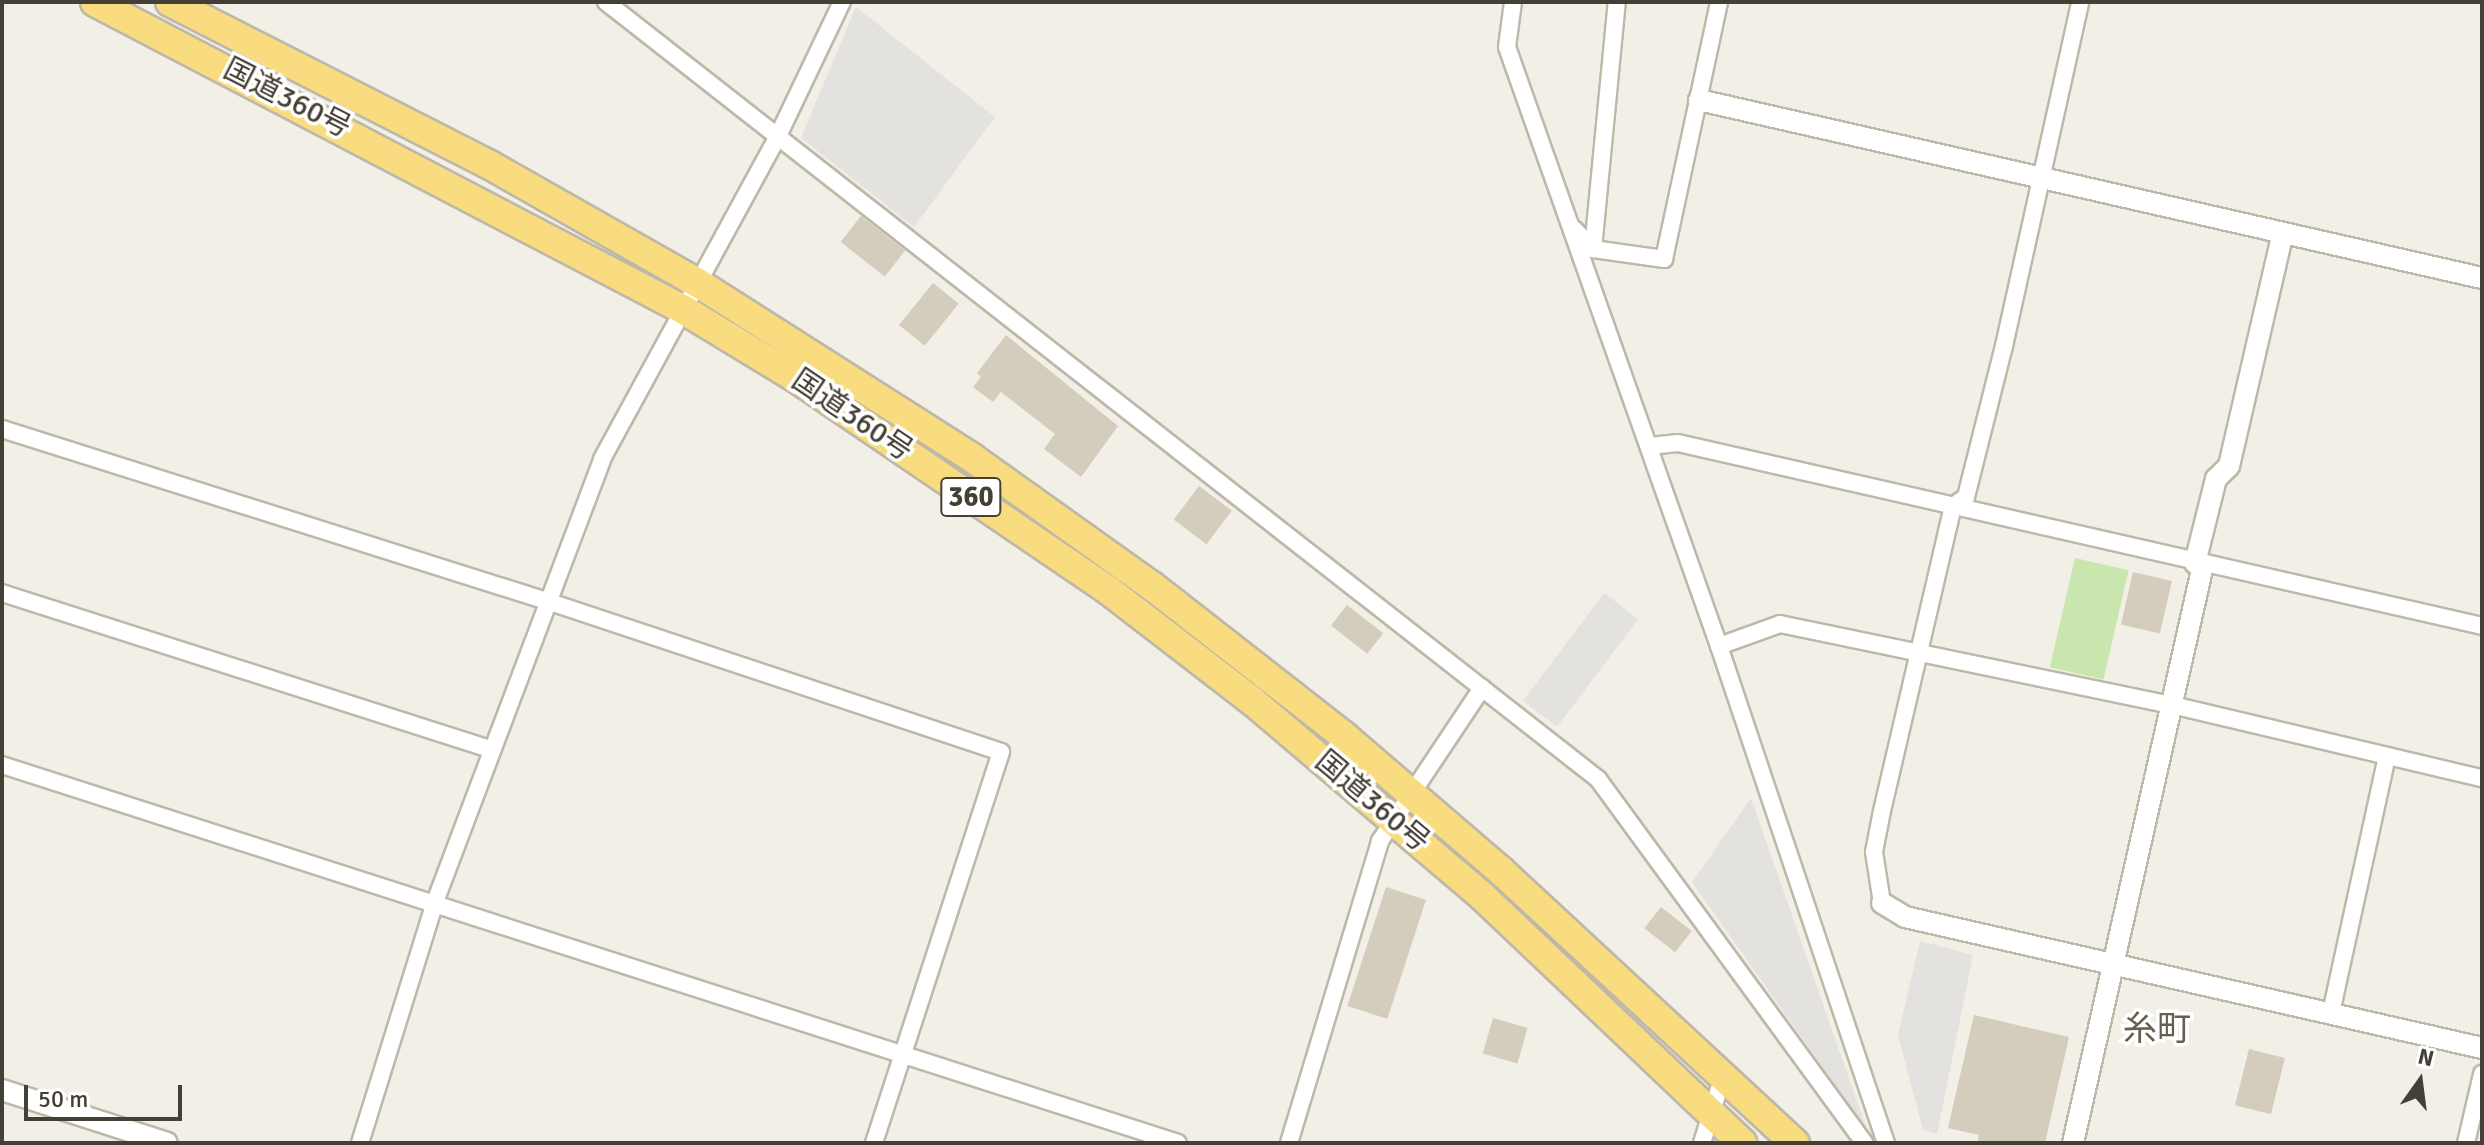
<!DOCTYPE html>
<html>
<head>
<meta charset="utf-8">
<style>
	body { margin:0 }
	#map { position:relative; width:2484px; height:1145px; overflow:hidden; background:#f2efe6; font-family:Signika,"Noto Sans JP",sans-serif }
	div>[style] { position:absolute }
	.green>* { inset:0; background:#cae6af; transform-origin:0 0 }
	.parking>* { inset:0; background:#e3e2de; transform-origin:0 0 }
	.building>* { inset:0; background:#d4ccbc; transform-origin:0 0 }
	.roads { filter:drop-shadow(2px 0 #beb8a9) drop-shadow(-2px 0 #beb8a9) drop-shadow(0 2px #beb8a9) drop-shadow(0 -2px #beb8a9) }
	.minor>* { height:16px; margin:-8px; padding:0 8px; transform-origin:8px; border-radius:8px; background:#fff }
	.tertiary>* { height:20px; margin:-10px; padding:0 10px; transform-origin:10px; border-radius:10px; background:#fff }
	.trunk>* { height:28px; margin:-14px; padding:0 14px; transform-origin:14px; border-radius:14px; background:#fadc80 }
	span { translate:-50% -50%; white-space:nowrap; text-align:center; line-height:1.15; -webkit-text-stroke:7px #fff; paint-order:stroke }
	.shield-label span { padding:2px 6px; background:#fff; border:2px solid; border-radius:6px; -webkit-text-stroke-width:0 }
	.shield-label { font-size:28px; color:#454035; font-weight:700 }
	.street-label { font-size:30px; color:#454035 }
	.quarter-label { font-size:34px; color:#675f4d }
	.frame { position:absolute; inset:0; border:4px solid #454035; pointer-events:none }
	.north { position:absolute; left:2380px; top:1041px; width:80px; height:80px; -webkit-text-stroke:6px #fff; paint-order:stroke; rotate:14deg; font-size:22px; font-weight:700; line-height:32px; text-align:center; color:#454035 }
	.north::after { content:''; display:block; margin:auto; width:28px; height:36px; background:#454035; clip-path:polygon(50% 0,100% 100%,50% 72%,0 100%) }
	.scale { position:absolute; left:24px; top:1085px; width:158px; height:36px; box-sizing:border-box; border:4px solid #454035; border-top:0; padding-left:10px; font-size:24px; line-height:28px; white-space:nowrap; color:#454035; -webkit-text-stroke:6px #fff; paint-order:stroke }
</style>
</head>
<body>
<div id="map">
	<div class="green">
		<i style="left:2075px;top:558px;width:55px;height:112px;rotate:13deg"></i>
	</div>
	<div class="parking">
		<i style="clip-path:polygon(856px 7px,995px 117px,914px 227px,801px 138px)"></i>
		<i style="left:1604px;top:593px;width:43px;height:135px;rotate:37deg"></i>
		<i style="clip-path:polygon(1751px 798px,1867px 1130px,1692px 882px)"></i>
		<i style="clip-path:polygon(1920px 941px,1973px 955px,1937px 1134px,1923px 1130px,1898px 1035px)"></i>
	</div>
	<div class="building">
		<i style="left:861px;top:216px;width:56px;height:33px;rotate:38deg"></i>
		<i style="left:933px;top:283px;width:33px;height:54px;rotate:39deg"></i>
		<i style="clip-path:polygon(1006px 335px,1118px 426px,1081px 477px,1044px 449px,1055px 434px,1001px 392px,993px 402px,973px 387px,981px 377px,977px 373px)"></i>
		<i style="left:1199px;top:486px;width:41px;height:42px;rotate:37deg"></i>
		<i style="left:2133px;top:572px;width:40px;height:54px;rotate:13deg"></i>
		<i style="left:1347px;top:605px;width:46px;height:26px;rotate:38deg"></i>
		<i style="left:1386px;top:887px;width:42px;height:125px;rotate:18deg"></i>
		<i style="left:1661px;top:907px;width:39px;height:27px;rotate:38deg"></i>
		<i style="clip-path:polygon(1974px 1015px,2069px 1037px,2045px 1143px,1977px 1143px,1979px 1135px,1948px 1128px)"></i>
		<i style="left:1493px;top:1018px;width:36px;height:37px;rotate:16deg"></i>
		<i style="left:2249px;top:1049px;width:37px;height:58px;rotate:14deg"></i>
	</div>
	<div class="roads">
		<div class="minor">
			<i style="left:606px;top:2px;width:1260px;rotate:38.07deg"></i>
			<i style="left:1598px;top:779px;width:451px;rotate:53.8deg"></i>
			<i style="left:1513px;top:2px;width:45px;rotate:97.6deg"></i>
			<i style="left:1507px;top:47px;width:635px;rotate:70.51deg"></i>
			<i style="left:1719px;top:646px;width:524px;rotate:71.43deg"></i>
			<i style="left:1574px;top:229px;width:28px;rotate:46deg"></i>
			<i style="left:1593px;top:249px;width:72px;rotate:8deg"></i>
			<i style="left:1664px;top:259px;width:263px;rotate:-77.9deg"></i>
			<i style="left:1593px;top:249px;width:248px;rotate:-84.5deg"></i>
			<i style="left:2px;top:429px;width:575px;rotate:17.52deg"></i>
			<i style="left:550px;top:602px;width:475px;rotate:18.4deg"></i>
			<i style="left:1001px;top:752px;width:411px;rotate:108deg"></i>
			<i style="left:1650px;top:446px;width:28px;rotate:-6deg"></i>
			<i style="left:1678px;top:443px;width:825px;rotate:12.82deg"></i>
			<i style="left:2px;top:593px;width:515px;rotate:17.73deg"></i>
			<i style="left:1719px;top:646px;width:65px;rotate:-19.8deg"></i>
			<i style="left:1780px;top:624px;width:400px;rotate:11.7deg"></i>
			<i style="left:2172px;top:705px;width:318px;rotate:13.3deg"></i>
			<i style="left:2px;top:765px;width:1235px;rotate:17.82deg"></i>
			<i style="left:1882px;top:903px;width:52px;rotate:-98.9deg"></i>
			<i style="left:1874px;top:852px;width:42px;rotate:-79deg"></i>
			<i style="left:1882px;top:811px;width:313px;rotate:-76.9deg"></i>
			<i style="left:1953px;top:506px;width:16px;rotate:-35deg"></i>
			<i style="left:1966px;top:497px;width:156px;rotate:-75.9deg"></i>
			<i style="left:2004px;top:346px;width:352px;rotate:-77.5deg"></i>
			<i style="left:2331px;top:1013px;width:262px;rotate:-77.7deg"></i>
			<i style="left:360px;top:1143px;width:252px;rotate:-72.7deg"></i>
			<i style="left:435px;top:902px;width:473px;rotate:-69.3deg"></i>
			<i style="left:602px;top:459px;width:366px;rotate:-61.4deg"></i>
			<i style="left:777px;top:138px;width:151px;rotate:-64.5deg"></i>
			<i style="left:1289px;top:1143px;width:315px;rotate:-73.2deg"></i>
			<i style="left:1380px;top:841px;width:184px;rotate:-56.3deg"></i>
			<i style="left:1702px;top:1143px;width:70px;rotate:-72.6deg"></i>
			<i style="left:2466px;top:1143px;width:71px;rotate:-76.9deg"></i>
		</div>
		<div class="tertiary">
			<i style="left:1699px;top:100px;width:803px;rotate:12.81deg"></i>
			<i style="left:2195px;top:563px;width:87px;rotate:-76deg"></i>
			<i style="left:2216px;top:479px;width:18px;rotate:-45deg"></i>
			<i style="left:2229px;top:466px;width:239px;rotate:-77deg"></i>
			<i style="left:1882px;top:903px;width:27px;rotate:31deg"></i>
			<i style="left:1905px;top:917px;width:592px;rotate:12.79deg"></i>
			<i style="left:2px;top:1090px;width:173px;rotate:17.8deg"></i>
			<i style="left:2073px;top:1143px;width:592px;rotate:-77.32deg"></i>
		</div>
		<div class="trunk">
			<i style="left:95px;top:2px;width:665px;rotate:27.61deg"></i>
			<i style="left:684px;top:310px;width:131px;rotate:31.3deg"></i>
			<i style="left:796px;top:378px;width:377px;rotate:34.2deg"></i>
			<i style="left:1108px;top:590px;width:180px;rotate:37.6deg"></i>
			<i style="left:1251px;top:700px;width:302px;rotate:40.3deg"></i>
			<i style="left:1481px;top:895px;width:360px;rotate:43.5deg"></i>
			<i style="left:170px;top:2px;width:359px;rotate:27deg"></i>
			<i style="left:490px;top:165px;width:239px;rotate:29.6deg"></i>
			<i style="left:698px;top:283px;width:324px;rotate:32.5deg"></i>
			<i style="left:971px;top:457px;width:222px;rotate:35.5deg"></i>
			<i style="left:1152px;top:586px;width:244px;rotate:38deg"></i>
			<i style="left:1344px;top:736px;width:206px;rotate:40.7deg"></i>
			<i style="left:1500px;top:870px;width:402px;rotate:42.8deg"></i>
		</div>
	</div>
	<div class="shield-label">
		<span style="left:971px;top:497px">360</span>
	</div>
	<div class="street-label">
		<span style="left:287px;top:99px;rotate:27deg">国道360号</span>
		<span style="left:852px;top:416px;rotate:34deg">国道360号</span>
		<span style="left:1372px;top:802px;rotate:40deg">国道360号</span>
	</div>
	<div class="quarter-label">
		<span style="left:2157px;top:1030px">糸町</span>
	</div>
	<div class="frame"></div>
	<div class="north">N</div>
	<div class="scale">50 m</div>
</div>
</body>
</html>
